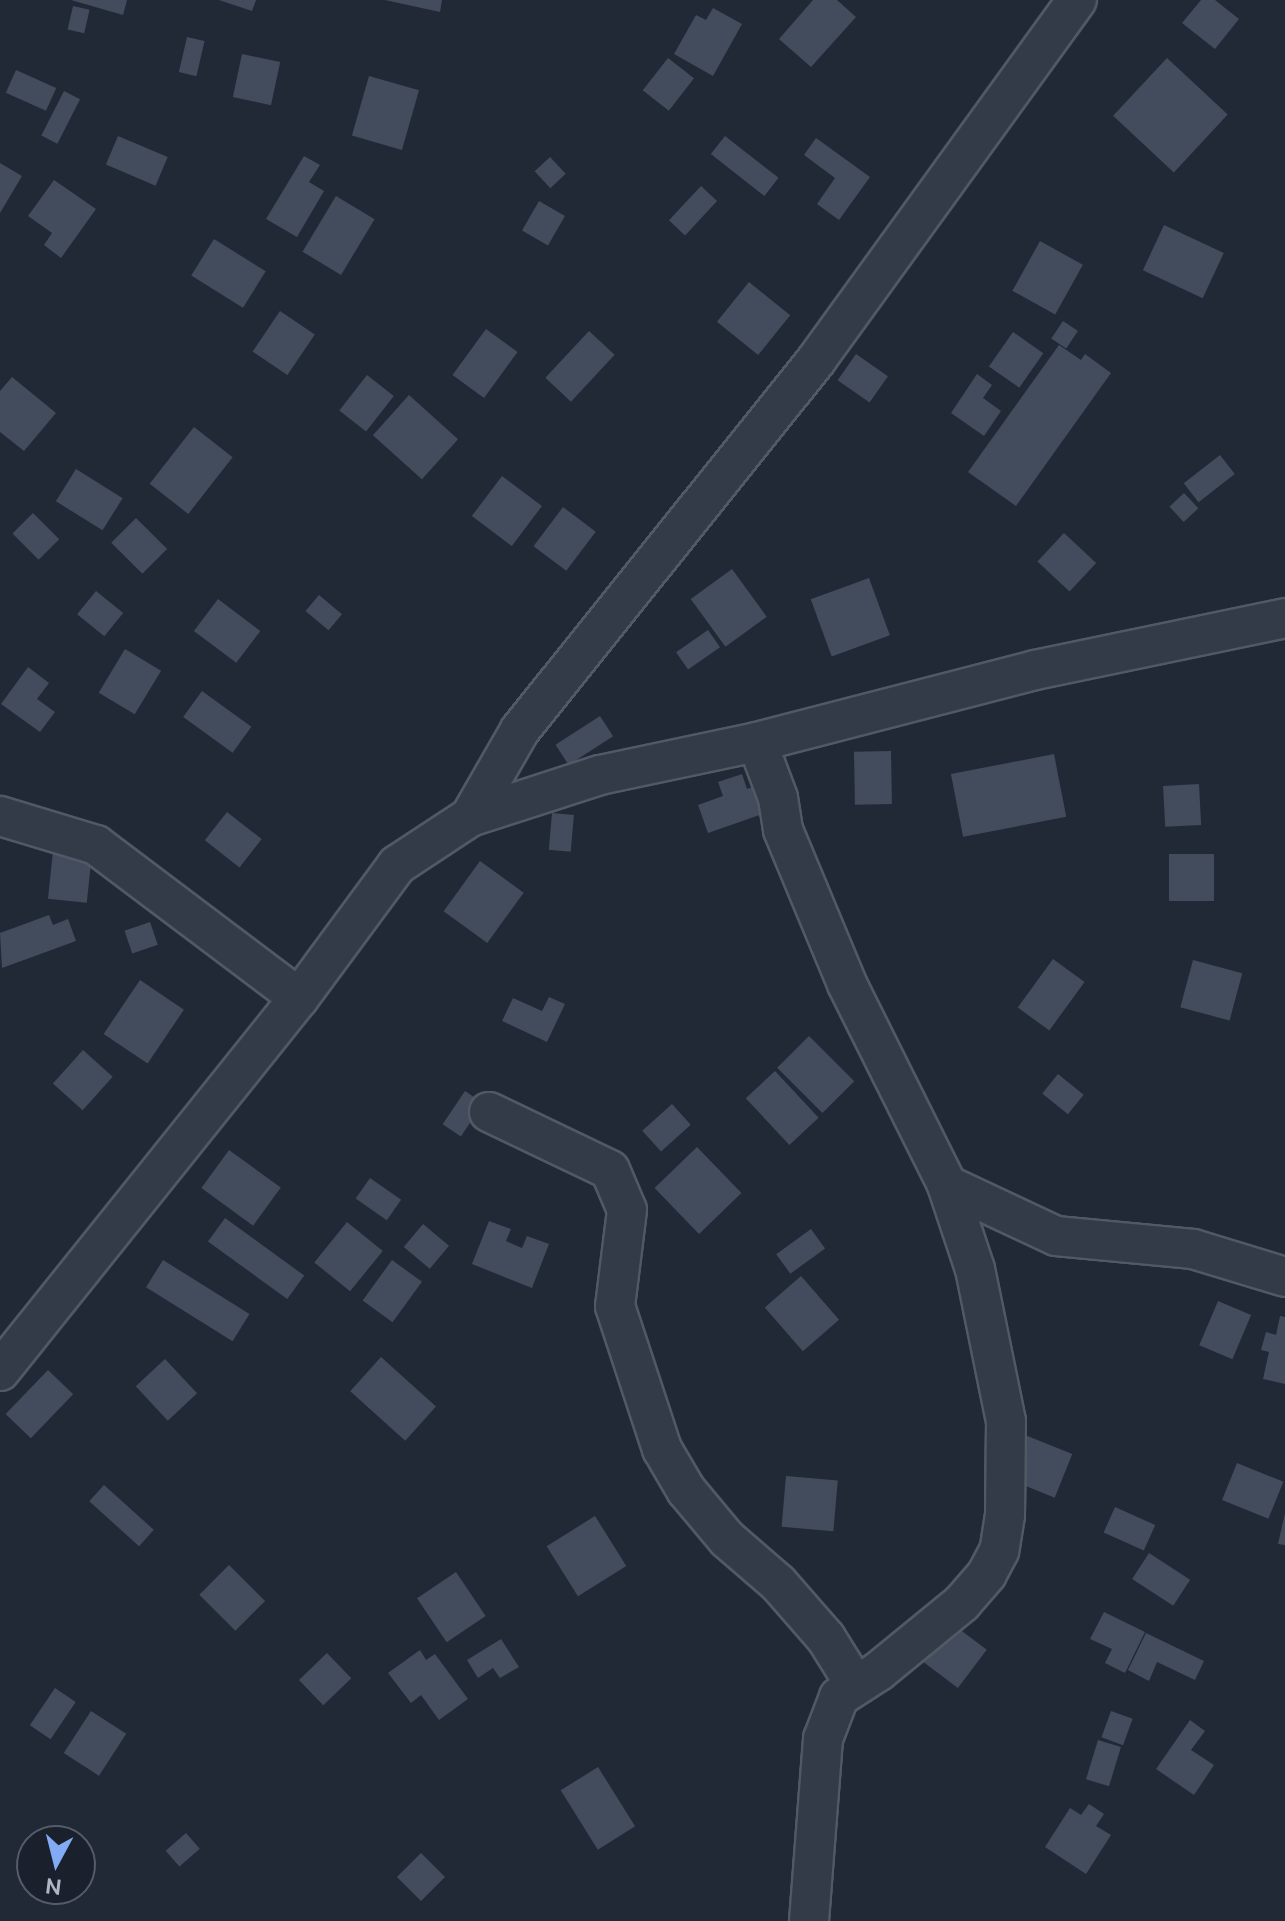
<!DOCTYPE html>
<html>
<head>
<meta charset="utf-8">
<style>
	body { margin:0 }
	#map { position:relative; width:1285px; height:1921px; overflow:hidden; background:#212937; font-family:Ubuntu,sans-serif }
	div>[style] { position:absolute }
	.building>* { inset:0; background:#424c5c; transform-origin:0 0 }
	.roads { filter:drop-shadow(2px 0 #515965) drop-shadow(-2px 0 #515965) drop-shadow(0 2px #515965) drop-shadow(0 -2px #515965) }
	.minor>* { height:38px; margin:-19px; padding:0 19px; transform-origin:19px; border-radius:19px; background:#343b48 }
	span { translate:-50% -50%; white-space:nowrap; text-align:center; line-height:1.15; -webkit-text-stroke:7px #1a202c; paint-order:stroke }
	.north { position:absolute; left:16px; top:1825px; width:80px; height:80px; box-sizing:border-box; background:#1a202c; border:2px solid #555c69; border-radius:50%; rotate:187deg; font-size:22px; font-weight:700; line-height:32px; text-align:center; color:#aeb6c4 }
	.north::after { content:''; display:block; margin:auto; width:28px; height:36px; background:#82aaf5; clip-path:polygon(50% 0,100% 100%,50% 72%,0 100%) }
</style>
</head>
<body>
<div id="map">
	<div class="building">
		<i style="clip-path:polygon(71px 0,127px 0,123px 15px)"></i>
		<i style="clip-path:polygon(219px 0,256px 0,252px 11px)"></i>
		<i style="clip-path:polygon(385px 0,442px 0,440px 12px)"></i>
		<i style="clip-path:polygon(813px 0,837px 0,856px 17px,811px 67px,779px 39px)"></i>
		<i style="clip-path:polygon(1201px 0,1215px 0,1239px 19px,1215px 49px,1182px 23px)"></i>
		<i style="left:73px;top:6px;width:17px;height:24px;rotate:13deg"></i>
		<i style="clip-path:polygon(713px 8px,742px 24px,713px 76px,674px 54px,696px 15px,706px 20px)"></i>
		<i style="left:187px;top:37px;width:18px;height:36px;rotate:13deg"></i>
		<i style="left:242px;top:54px;width:39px;height:44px;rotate:12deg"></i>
		<i style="left:668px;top:58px;width:33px;height:41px;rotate:38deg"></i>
		<i style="left:1167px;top:58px;width:83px;height:79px;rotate:43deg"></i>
		<i style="left:16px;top:70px;width:44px;height:25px;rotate:24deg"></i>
		<i style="left:369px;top:76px;width:52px;height:62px;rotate:16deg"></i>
		<i style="left:64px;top:91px;width:18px;height:50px;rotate:27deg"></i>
		<i style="left:118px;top:136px;width:54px;height:31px;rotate:23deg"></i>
		<i style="left:725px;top:136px;width:68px;height:23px;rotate:38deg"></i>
		<i style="clip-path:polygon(816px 138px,870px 177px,839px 220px,817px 204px,835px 178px,804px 155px)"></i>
		<i style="clip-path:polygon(304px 156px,320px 165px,309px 182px,324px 191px,297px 237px,266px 219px)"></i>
		<i style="left:550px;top:157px;width:23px;height:21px;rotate:47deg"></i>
		<i style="clip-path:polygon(0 163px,22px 176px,0 213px)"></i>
		<i style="clip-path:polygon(54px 180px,96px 209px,61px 258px,44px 245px,52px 233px,28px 216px)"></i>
		<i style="left:701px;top:186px;width:22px;height:47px;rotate:43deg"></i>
		<i style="left:336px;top:196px;width:45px;height:65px;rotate:31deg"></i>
		<i style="left:539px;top:201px;width:30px;height:34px;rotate:30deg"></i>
		<i style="left:1164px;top:225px;width:66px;height:50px;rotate:25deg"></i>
		<i style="left:214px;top:239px;width:61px;height:43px;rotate:32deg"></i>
		<i style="left:1040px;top:241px;width:49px;height:57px;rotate:29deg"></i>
		<i style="left:749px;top:282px;width:53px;height:51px;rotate:39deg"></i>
		<i style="left:280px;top:311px;width:42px;height:49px;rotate:34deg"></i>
		<i style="left:1063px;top:321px;width:18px;height:21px;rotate:34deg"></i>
		<i style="left:486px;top:329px;width:39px;height:57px;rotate:36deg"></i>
		<i style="left:589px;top:331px;width:35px;height:64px;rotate:43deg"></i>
		<i style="left:1013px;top:332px;width:37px;height:42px;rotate:35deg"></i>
		<i style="clip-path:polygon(1059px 345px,1081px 360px,1085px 354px,1111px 373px,1016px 506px,968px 472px)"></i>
		<i style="left:856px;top:354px;width:39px;height:32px;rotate:35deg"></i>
		<i style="clip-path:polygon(977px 374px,992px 385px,983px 398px,1001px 411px,984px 436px,951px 413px)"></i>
		<i style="left:367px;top:375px;width:34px;height:45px;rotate:38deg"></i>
		<i style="clip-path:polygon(12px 377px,56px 413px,24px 451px,0 432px,0 391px)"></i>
		<i style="left:409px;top:395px;width:66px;height:54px;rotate:42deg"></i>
		<i style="left:194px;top:427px;width:49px;height:72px;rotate:38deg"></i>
		<i style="left:1220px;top:455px;width:24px;height:46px;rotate:52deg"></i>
		<i style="left:76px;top:469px;width:55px;height:38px;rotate:32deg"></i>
		<i style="left:502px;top:476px;width:50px;height:50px;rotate:37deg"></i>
		<i style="left:1184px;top:493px;width:21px;height:20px;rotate:47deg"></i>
		<i style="left:563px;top:507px;width:41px;height:49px;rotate:37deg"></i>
		<i style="left:33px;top:513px;width:37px;height:29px;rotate:45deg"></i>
		<i style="left:136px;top:518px;width:44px;height:35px;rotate:45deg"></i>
		<i style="left:1064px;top:533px;width:44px;height:39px;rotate:43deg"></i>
		<i style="left:732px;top:569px;width:59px;height:51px;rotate:54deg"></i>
		<i style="left:869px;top:578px;width:61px;height:62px;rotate:70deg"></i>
		<i style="left:96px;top:591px;width:35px;height:30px;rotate:39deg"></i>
		<i style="left:319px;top:595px;width:30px;height:21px;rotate:40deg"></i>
		<i style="left:218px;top:599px;width:53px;height:40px;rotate:37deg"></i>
		<i style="left:708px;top:630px;width:21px;height:39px;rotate:55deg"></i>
		<i style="left:125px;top:649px;width:42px;height:51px;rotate:31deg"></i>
		<i style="clip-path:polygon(28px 667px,49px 683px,37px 699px,55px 712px,40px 732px,1px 704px)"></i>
		<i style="left:202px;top:691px;width:61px;height:32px;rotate:36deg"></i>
		<i style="left:600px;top:716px;width:24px;height:53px;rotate:57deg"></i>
		<i style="left:891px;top:751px;width:53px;height:37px;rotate:89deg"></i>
		<i style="left:1054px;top:754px;width:64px;height:105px;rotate:79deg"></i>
		<i style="clip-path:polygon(742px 774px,747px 789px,762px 784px,771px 811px,708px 833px,698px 805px,723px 796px,718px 782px)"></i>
		<i style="left:1199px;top:784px;width:41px;height:36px;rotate:87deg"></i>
		<i style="left:227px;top:812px;width:44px;height:36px;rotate:38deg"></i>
		<i style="left:552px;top:813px;width:22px;height:37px;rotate:5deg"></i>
		<i style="left:53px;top:851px;width:39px;height:48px;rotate:6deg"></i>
		<i style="left:1169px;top:854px;width:45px;height:47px"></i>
		<i style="left:480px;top:861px;width:54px;height:62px;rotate:36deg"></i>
		<i style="clip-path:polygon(49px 915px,53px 925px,68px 919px,76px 941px,2px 968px,0 933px)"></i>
		<i style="left:150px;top:922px;width:24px;height:27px;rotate:71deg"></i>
		<i style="left:1053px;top:959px;width:39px;height:60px;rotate:36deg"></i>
		<i style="left:1193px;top:960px;width:51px;height:49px;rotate:15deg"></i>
		<i style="left:140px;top:980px;width:53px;height:65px;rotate:34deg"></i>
		<i style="clip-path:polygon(549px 997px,565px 1004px,547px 1042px,502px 1021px,513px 998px,542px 1011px)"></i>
		<i style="left:809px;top:1036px;width:64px;height:45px;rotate:45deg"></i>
		<i style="left:83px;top:1050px;width:40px;height:45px;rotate:42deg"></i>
		<i style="left:775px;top:1071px;width:64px;height:40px;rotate:47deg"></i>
		<i style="left:1058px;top:1074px;width:33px;height:25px;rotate:39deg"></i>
		<i style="left:465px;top:1091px;width:22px;height:40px;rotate:34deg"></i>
		<i style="left:672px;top:1104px;width:28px;height:40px;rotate:48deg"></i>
		<i style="left:697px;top:1147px;width:64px;height:59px;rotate:46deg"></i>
		<i style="left:229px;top:1150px;width:64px;height:47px;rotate:36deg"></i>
		<i style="left:370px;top:1178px;width:38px;height:25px;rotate:35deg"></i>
		<i style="left:225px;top:1218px;width:98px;height:29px;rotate:36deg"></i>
		<i style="clip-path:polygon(489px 1221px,511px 1229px,506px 1241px,522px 1248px,527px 1236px,549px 1244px,532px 1288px,472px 1264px)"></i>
		<i style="left:347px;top:1222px;width:46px;height:52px;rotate:39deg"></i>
		<i style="left:423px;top:1224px;width:34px;height:30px;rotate:40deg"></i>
		<i style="left:811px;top:1229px;width:24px;height:43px;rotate:54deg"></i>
		<i style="left:163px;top:1260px;width:102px;height:32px;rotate:32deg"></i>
		<i style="left:392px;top:1260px;width:37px;height:50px;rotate:36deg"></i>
		<i style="left:801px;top:1276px;width:58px;height:48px;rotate:49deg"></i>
		<i style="left:1218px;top:1301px;width:36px;height:48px;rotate:23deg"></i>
		<i style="clip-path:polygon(1280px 1316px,1285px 1317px,1285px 1384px,1263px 1379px,1269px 1352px,1261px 1350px,1266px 1332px,1276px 1335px)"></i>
		<i style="left:381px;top:1357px;width:74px;height:46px;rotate:42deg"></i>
		<i style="left:165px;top:1359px;width:47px;height:40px;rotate:47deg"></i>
		<i style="left:48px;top:1370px;width:35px;height:61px;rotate:44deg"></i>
		<i style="left:1025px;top:1435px;width:51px;height:47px;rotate:22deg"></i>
		<i style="left:1237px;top:1463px;width:50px;height:40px;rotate:22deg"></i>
		<i style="left:786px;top:1476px;width:52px;height:51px;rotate:5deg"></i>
		<i style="left:104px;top:1485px;width:67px;height:22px;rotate:42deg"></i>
		<i style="left:1115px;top:1507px;width:44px;height:28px;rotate:24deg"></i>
		<i style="clip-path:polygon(1285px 1513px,1285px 1545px,1278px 1544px)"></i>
		<i style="left:595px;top:1516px;width:59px;height:57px;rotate:58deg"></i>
		<i style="left:1149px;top:1553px;width:49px;height:31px;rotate:33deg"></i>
		<i style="left:229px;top:1565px;width:51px;height:42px;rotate:45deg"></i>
		<i style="left:456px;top:1572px;width:53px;height:47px;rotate:56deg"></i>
		<i style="clip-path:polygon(1104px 1612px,1145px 1632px,1125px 1673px,1105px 1663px,1112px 1649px,1090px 1639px)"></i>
		<i style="left:950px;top:1622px;width:46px;height:48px;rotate:37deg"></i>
		<i style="clip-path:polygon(1146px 1633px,1204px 1661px,1195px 1680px,1157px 1662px,1149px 1681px,1128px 1670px)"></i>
		<i style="clip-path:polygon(501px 1639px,519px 1667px,500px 1678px,493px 1668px,478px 1678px,467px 1660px)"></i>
		<i style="clip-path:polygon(420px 1650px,426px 1660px,435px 1654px,468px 1699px,439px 1720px,421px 1695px,411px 1703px,388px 1673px)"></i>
		<i style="left:327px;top:1653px;width:35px;height:39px;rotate:46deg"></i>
		<i style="left:55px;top:1688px;width:25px;height:45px;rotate:34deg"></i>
		<i style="left:91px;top:1711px;width:42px;height:50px;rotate:33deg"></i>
		<i style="left:1111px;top:1711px;width:23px;height:28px;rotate:20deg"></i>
		<i style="clip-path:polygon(1190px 1720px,1205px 1731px,1191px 1750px,1214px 1765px,1194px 1795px,1156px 1769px)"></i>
		<i style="left:1098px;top:1740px;width:24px;height:41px;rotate:17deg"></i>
		<i style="left:598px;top:1767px;width:70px;height:44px;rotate:58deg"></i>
		<i style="clip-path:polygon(1089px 1804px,1104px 1814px,1096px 1826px,1111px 1835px,1086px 1874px,1045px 1847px,1070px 1808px,1081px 1815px)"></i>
		<i style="left:186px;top:1833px;width:21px;height:27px;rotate:49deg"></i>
		<i style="left:421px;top:1853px;width:34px;height:34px;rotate:45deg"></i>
	</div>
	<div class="roads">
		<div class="minor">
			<i style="left:757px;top:742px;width:60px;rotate:69.4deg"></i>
			<i style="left:778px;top:798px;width:32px;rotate:81deg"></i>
			<i style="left:783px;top:830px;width:167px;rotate:67.4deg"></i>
			<i style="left:847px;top:984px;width:225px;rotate:63.5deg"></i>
			<i style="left:947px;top:1185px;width:89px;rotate:71.6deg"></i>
			<i style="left:975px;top:1269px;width:155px;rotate:78.5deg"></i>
			<i style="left:1006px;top:1421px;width:94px;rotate:90.6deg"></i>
			<i style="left:1005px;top:1515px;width:36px;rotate:99deg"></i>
			<i style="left:999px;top:1551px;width:26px;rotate:118deg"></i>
			<i style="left:987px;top:1574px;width:38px;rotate:131deg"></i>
			<i style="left:962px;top:1603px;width:107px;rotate:140.7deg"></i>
			<i style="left:879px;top:1671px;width:48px;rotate:147deg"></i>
			<i style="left:839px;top:1697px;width:45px;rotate:110.9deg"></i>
			<i style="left:823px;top:1739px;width:183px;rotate:94.4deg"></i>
			<i style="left:0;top:816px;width:100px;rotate:16.8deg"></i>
			<i style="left:96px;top:845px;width:254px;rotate:37deg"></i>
			<i style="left:470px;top:817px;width:137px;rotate:-17.9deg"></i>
			<i style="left:600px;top:775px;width:160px;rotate:-11.9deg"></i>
			<i style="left:757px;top:742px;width:287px;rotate:-14.5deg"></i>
			<i style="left:1035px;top:670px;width:255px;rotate:-11.7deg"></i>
			<i style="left:489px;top:1112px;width:134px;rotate:25.6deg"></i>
			<i style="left:610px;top:1170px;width:43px;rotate:67deg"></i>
			<i style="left:627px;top:1210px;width:97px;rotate:97.1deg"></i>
			<i style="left:615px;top:1306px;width:151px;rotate:71.8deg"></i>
			<i style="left:662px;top:1449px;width:48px;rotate:59.7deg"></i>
			<i style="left:686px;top:1490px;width:64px;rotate:50.1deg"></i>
			<i style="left:727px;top:1539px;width:67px;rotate:40.8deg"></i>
			<i style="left:778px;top:1583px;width:73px;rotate:48.9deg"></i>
			<i style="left:826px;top:1638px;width:53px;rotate:58.1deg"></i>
			<i style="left:947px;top:1185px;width:120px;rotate:25.1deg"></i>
			<i style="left:1056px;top:1236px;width:138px;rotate:5.4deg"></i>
			<i style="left:1193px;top:1249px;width:96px;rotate:16.9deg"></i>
			<i style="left:0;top:1371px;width:478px;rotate:-51.3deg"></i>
			<i style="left:299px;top:998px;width:165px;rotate:-53.6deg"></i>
			<i style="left:397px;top:865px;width:87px;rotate:-33.3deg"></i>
			<i style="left:470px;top:817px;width:100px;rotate:-60.1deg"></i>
			<i style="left:520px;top:730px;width:475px;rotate:-51.3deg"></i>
			<i style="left:817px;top:359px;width:443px;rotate:-54.1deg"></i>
		</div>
	</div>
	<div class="north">N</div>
</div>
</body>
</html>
